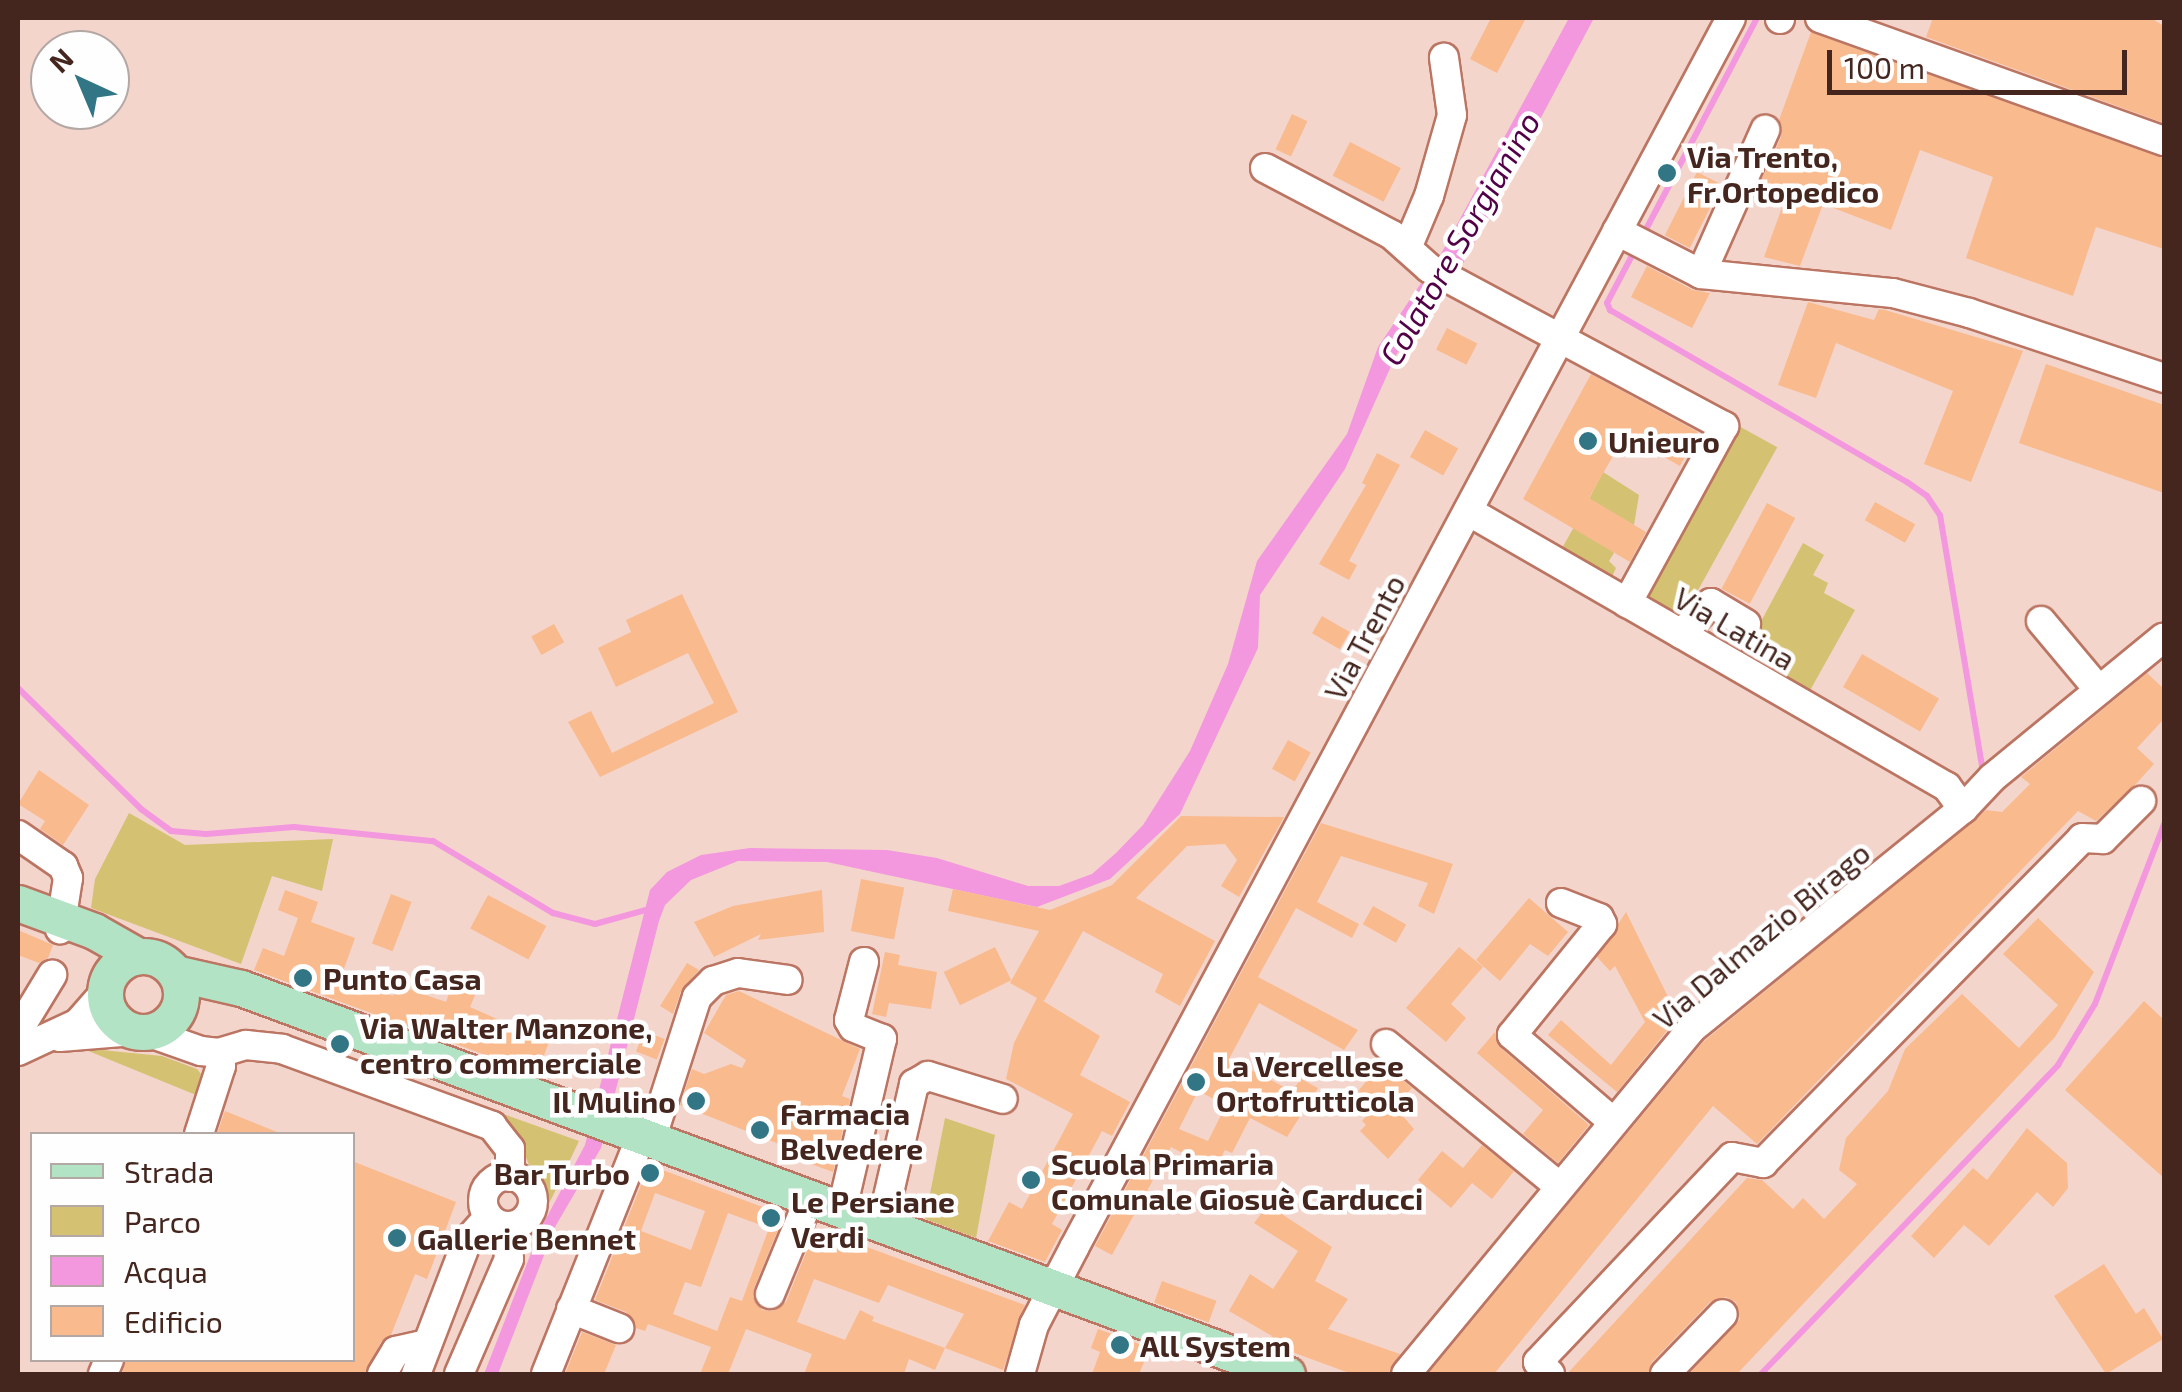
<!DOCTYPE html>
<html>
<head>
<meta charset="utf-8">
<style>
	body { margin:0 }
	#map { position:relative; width:2182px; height:1392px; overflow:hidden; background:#f4d5cc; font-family:"Exo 2",sans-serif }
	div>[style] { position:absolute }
	.green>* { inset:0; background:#d5c172; transform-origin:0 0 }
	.water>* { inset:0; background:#f397de }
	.stream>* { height:6px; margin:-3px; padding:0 3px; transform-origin:3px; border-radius:3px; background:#f397de }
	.building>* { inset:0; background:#f9ba8e; transform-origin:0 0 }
	.roads { filter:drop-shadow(2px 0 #bb7562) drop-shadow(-2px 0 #bb7562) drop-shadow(0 2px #bb7562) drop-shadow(0 -2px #bb7562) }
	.minor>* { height:28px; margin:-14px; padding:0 14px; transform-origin:14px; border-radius:14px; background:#fff }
	.minor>.ring { margin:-14px; padding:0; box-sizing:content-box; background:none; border:28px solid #fff; border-radius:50% }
	.major>* { height:35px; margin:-17.5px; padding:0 17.5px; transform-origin:17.5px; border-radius:17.5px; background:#b2e3c4 }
	.major>.ring { margin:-17.5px; padding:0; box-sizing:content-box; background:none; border:35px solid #b2e3c4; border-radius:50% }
	.dots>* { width:28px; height:28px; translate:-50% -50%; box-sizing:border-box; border:5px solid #fefefe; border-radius:50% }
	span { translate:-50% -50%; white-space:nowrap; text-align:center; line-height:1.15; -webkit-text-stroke:9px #fefefe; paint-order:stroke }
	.poi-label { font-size:30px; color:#44261f; font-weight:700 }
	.left { translate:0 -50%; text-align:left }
	.right { translate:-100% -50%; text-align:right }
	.street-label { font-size:30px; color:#44261f }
	.water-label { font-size:32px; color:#520047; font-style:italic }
	.frame { position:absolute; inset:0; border:20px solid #44261f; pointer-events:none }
	.legend { position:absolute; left:30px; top:1132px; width:325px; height:230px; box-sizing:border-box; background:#fefefe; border:2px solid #b4a8a5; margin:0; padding:12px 18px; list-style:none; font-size:30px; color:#44261f }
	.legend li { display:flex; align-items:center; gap:20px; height:50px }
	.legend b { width:50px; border:2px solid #b4a8a5 }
	.north { position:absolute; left:30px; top:30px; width:100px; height:100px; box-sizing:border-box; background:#fefefe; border:2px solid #b4a8a5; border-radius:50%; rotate:316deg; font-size:28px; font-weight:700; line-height:40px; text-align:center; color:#44261f }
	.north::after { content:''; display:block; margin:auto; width:35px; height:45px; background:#327686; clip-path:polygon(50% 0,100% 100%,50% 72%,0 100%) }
	.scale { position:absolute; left:1827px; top:50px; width:300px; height:45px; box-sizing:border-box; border:5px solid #44261f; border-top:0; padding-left:12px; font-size:30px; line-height:35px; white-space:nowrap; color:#44261f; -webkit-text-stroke:8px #fefefe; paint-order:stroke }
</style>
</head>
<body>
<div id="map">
	<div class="green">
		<i style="left:1737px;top:425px;width:46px;height:196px;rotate:29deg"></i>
		<i style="clip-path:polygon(1603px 472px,1639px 495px,1634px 525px,1589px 499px)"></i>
		<i style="clip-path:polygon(1579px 518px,1614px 553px,1609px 561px,1616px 568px,1611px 579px,1561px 550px)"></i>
		<i style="clip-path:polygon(1803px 543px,1824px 555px,1813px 575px,1828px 583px,1824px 593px,1855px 610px,1808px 694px,1743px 655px)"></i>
		<i style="clip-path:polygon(129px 813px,185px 845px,333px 839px,322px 891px,272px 876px,241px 964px,91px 908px,95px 879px)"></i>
		<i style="clip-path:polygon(81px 1048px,162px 1056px,197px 1069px,201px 1074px,196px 1095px)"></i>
		<i style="clip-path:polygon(506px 1115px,579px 1141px,547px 1208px,517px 1136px,502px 1119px)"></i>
		<i style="clip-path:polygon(945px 1118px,995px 1135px,976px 1238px,925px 1219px)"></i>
	</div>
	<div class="water">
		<i style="clip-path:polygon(1569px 18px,1594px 18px,1464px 262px,1396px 355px,1345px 469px,1260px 595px,1258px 648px,1180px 814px,1110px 879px,1037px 907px,827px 862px,738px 861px,691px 880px,665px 905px,659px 921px,601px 1148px,555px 1227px,498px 1374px,484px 1374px,540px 1230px,585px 1145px,650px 890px,667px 872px,701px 855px,750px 848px,887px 850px,937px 858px,1028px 886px,1059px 886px,1092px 874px,1116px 853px,1143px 825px,1190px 751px,1228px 664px,1257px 561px,1347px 434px,1378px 347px,1442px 252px)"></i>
	</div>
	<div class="stream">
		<i style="left:1642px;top:237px;width:247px;rotate:-62.3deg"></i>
		<i style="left:1636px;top:248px;width:62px;rotate:117.8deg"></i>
		<i style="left:1607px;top:303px;width:8px;rotate:67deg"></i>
		<i style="left:1610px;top:310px;width:343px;rotate:30.1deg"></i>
		<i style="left:1907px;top:482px;width:24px;rotate:35deg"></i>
		<i style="left:1927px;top:496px;width:23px;rotate:56deg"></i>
		<i style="left:1940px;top:515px;width:262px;rotate:80.5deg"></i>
		<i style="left:18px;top:688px;width:173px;rotate:44.5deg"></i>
		<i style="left:141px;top:809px;width:37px;rotate:36deg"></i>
		<i style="left:171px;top:831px;width:35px;rotate:5deg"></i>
		<i style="left:206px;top:834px;width:88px;rotate:-4.5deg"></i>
		<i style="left:294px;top:827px;width:140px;rotate:5.8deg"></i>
		<i style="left:433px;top:841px;width:140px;rotate:31deg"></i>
		<i style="left:553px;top:913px;width:43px;rotate:14.7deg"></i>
		<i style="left:595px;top:924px;width:56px;rotate:-15.5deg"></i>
		<i style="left:1761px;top:1374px;width:429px;rotate:-46.1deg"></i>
		<i style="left:2058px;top:1065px;width:71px;rotate:-58.8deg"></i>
		<i style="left:2095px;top:1004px;width:193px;rotate:-69deg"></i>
	</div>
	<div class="building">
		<i style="clip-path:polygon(1491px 18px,1526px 18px,1497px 73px,1470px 59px)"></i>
		<i style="clip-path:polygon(1933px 18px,2151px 18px,2164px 26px,2164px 123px,1926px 37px)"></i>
		<i style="clip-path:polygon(1811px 32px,2164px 158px,2164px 249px,2096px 227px,2073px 296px,1966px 258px,1993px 177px,1920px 150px,1891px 230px,1823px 204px,1800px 266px,1764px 257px,1788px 191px,1761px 181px,1781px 137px,1779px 120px)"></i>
		<i style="left:1292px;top:114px;width:17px;height:39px;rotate:25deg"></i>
		<i style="left:1350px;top:142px;width:57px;height:38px;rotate:27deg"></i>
		<i style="left:1697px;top:172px;width:28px;height:71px;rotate:27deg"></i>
		<i style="clip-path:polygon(1647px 266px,1693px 290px,1710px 293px,1692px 328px,1631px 297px)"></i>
		<i style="clip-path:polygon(1808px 302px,1874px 320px,1879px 309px,1885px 310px,2023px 351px,1971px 482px,1924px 464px,1953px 391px,1836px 343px,1816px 398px,1778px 385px)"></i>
		<i style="left:1447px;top:328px;width:34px;height:24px;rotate:27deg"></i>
		<i style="clip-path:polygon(2046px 364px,2164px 405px,2164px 493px,2019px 443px)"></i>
		<i style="clip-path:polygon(1591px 374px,1698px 432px,1680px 466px,1625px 435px,1589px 498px,1646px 532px,1630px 562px,1523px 499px)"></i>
		<i style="left:1425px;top:430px;width:38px;height:31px;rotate:29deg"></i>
		<i style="clip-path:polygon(1377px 453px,1400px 465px,1349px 561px,1357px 565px,1349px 580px,1319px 564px,1366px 485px,1362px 483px)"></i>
		<i style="left:1875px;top:502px;width:46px;height:21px;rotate:29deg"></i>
		<i style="left:1767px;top:503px;width:32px;height:97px;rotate:28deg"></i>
		<i style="clip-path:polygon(682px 594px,738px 712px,600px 777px,568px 722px,591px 711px,612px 753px,714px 703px,688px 653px,616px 687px,598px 648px,631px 632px,626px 620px)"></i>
		<i style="left:1322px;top:616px;width:32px;height:20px;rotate:30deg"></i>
		<i style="left:554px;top:624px;width:21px;height:26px;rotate:61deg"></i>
		<i style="left:1862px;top:654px;width:89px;height:38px;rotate:30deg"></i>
		<i style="clip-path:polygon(2147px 673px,2164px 689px,2164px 719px,2137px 748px,2154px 764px,2135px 785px,2096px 821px,2078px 811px,1757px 1144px,1713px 1106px,1494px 1374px,1428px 1374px,1703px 1042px,1986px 810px,2002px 812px,2030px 784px,2021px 777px)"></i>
		<i style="left:1288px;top:740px;width:26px;height:33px;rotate:29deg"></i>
		<i style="clip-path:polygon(39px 770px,89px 805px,63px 845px,40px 829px,45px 821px,18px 804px)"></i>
		<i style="clip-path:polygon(1181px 816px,1284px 817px,1239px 897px,1221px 886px,1237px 860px,1225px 844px,1187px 846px,1136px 898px,1215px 941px,1180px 1006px,1155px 992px,1163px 974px,1083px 931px,1044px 1001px,1040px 999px,1100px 1036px,1080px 1075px,1130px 1102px,1112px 1136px,1102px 1131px,1052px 1224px,1062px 1230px,1045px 1262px,988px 1241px,1009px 1202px,1022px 1209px,1073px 1114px,1006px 1079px,1014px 1043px,1037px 998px,1010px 983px,1039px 931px,948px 911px,953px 889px,1050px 910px,1112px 885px)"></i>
		<i style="clip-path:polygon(evenodd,1321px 823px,1453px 864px,1434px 914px,1418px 906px,1428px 883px,1341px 856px,1317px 902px,1359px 924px,1352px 938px,1296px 908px,1258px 977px,1358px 1030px,1344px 1050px,1259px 1003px,1229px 1059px,1292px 1091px,1301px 1079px,1318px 1088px,1287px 1137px,1250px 1118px,1232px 1153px,1225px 1150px,1215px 1170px,1171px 1147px,1112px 1255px,1095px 1246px,1321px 823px,1198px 1091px,1226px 1105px,1208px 1141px,1179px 1129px,1198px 1091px)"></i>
		<i style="left:861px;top:879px;width:44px;height:53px;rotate:11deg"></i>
		<i style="clip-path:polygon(285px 890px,318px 902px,311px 922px,355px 938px,341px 977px,393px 996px,397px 985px,446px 1002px,454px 979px,478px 988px,470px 1007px,549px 1042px,537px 1074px,254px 970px,263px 948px,284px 956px,298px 918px,278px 910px)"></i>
		<i style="clip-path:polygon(822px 890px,824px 932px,758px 940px,761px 934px,714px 957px,694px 922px,733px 906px)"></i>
		<i style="left:391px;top:894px;width:22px;height:53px;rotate:21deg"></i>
		<i style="left:488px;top:895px;width:66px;height:38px;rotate:28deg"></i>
		<i style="clip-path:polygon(1529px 898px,1568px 932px,1548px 956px,1530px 944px,1500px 981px,1476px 960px)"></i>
		<i style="left:1373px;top:906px;width:38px;height:21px;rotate:29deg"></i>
		<i style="clip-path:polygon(1626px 912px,1678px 1017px,1617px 1092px,1548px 1035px,1561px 1020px,1611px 1065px,1645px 1022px,1615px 966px,1610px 971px,1597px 957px)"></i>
		<i style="clip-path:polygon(2038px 918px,2094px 972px,2055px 1037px,1737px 1374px,1689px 1374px,1740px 1319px,1736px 1302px,1726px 1297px,1710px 1302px,1652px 1362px,1648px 1374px,1567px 1374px,1747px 1178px,1762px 1180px,1793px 1209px,1803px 1198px,1824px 1219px,1857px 1184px,1839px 1170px,1846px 1138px,1888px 1091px,1905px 1049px,1962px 994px,2019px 1048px,2058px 1005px,2003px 954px)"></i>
		<i style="clip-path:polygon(18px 930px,53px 945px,48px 958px,39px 963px,18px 955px)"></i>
		<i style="left:995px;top:947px;width:37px;height:57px;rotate:64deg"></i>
		<i style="clip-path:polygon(1459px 947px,1483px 967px,1451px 1004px,1466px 1018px,1446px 1042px,1406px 1008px)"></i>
		<i style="clip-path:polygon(885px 952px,900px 955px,898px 965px,937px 972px,931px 1009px,889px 1003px,886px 1017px,872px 1014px)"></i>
		<i style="clip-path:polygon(687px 963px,699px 970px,681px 991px,673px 1014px,660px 1006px)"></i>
		<i style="clip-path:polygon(739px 991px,860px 1049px,842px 1096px,850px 1099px,833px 1172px,800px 1160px,802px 1153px,680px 1105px,692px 1069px,704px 1074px,731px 1064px,742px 1068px,746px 1060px,704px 1033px,726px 995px)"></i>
		<i style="clip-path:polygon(2144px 1001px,2164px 1020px,2164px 1178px,2065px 1090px)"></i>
		<i style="left:644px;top:1031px;width:22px;height:22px;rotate:21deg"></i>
		<i style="clip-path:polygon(1495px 1032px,1501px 1048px,1589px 1125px,1558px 1163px,1523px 1134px,1543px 1110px,1477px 1053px)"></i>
		<i style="clip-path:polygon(1382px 1063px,1412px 1088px,1395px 1107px,1414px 1129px,1388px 1159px,1360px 1131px,1366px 1125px,1362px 1121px,1375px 1106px,1358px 1091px)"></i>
		<i style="clip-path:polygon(225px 1111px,282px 1134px,217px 1134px)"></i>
		<i style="clip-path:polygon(2027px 1128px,2067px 1163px,2068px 1188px,2053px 1207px,2037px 1192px,1989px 1246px,1964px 1225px,1934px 1258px,1911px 1236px,1973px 1168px,1987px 1180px)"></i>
		<i style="clip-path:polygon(1482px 1145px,1514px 1171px,1492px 1199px,1472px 1183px,1451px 1208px,1418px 1180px,1442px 1151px,1463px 1168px)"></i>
		<i style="clip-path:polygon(352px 1161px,456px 1202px,427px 1279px,415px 1274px,391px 1335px,381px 1342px,365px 1374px,122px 1374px,126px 1360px,352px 1360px)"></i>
		<i style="clip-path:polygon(evenodd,649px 1165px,784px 1215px,754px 1288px,753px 1297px,762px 1310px,773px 1311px,786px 1302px,816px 1228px,825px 1231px,822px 1239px,861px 1253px,864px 1246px,1025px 1305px,1003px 1370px,945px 1348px,935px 1370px,909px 1359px,904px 1374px,804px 1374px,812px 1354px,746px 1329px,728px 1374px,700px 1374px,711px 1347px,648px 1324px,645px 1331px,636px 1328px,626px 1312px,595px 1300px,649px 1165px,655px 1193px,705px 1211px,691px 1250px,641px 1231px,655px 1193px,649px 1165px,728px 1213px,769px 1228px,742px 1301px,730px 1297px,717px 1331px,673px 1314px,685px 1282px,701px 1287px,728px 1213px,649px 1165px,814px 1279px,879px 1303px,888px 1285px,964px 1314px,945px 1348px,872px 1321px,874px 1317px,860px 1310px,845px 1340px,797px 1322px,814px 1279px)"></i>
		<i style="clip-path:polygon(1268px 1205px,1332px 1247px,1315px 1281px,1348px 1299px,1328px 1329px,1400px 1354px,1389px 1374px,1352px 1374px,1267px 1343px,1272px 1336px,1229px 1311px,1250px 1274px,1273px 1289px,1298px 1251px,1254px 1223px)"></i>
		<i style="clip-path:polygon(2104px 1264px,2136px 1314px,2144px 1308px,2163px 1339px,2106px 1374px,2054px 1296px)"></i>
		<i style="left:1162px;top:1281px;width:58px;height:23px;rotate:20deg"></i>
		<i style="clip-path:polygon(1098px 1329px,1150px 1348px,1139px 1374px,1092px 1374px,1100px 1352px,1091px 1348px)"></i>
		<i style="clip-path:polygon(582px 1332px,616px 1345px,604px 1374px,565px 1374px)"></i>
	</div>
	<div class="roads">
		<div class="minor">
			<i style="left:1820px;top:18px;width:365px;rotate:19.7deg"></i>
			<i style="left:1780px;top:19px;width:1px;rotate:-90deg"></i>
			<i style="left:1265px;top:168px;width:144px;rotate:27.8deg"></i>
			<i style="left:1392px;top:235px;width:50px;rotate:41.7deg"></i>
			<i style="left:1429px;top:268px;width:335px;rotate:28.2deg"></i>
			<i style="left:1724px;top:426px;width:202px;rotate:118.7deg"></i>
			<i style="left:1617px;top:231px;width:94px;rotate:27.1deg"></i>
			<i style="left:1701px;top:274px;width:158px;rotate:-66deg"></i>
			<i style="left:1407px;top:248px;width:56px;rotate:-67.1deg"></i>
			<i style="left:1429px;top:196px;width:84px;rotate:-74.1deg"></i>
			<i style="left:1452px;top:115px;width:58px;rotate:-98deg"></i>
			<i style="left:1701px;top:274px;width:193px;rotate:5.7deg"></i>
			<i style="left:1893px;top:293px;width:79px;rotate:14.7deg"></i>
			<i style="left:1969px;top:313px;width:206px;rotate:18.4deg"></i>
			<i style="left:1468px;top:511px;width:553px;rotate:29.95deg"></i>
			<i style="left:1947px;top:787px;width:27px;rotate:54deg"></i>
			<i style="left:2041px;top:621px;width:90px;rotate:50deg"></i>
			<i style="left:1681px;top:634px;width:43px;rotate:-45.9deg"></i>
			<i style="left:1711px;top:603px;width:41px;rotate:31deg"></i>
			<i style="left:18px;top:835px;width:55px;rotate:34.6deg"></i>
			<i style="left:63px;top:866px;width:13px;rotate:67deg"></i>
			<i style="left:68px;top:878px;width:52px;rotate:98.9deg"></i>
			<i style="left:1561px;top:903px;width:41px;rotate:21.5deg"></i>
			<i style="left:1599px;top:918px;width:7px;rotate:63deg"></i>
			<i style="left:1602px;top:924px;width:143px;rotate:129deg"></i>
			<i style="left:1512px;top:1035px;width:133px;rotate:40.7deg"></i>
			<i style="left:18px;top:1031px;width:66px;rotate:-58.7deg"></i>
			<i style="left:147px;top:1032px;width:57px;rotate:19.4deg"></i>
			<i style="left:201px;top:1051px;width:18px;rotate:6deg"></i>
			<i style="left:219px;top:1053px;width:28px;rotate:-17deg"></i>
			<i style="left:246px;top:1045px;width:36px;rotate:6deg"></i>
			<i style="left:282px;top:1049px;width:224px;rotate:20.1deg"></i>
			<i style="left:492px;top:1126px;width:29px;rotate:52deg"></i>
			<i style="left:510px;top:1149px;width:28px;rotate:90deg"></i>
			<i style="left:60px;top:1037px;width:74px;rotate:-4.6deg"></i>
			<i style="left:1386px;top:1044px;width:225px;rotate:39.4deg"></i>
			<i style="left:18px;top:1051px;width:66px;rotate:-25deg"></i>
			<i style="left:78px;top:1023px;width:40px;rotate:-49deg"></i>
			<i style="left:199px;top:1134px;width:71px;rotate:-72.1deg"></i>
			<i style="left:221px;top:1066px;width:13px;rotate:-99deg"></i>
			<i style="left:651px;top:1140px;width:150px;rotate:-72.2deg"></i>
			<i style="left:697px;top:997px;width:23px;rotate:-45deg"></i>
			<i style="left:713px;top:981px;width:26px;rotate:-18deg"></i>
			<i style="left:738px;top:973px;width:50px;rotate:8deg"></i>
			<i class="ring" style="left:483px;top:1176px;width:22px;height:22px"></i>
			<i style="left:842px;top:1209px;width:175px;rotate:-76.8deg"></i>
			<i style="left:882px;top:1039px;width:31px;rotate:-158deg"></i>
			<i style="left:853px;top:1027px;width:8px;rotate:-120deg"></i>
			<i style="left:849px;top:1020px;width:60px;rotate:-75.5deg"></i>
			<i style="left:882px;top:1223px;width:143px;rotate:-77deg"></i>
			<i style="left:914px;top:1084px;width:16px;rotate:-30deg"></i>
			<i style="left:928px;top:1076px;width:78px;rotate:17deg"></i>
			<i style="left:770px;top:1294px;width:105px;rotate:-67.6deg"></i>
			<i style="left:571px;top:1309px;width:52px;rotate:21.6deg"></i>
			<i style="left:103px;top:1374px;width:15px;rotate:-67deg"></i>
			<i style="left:382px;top:1374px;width:27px;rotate:-59deg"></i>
			<i style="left:396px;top:1351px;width:32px;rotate:-13deg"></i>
			<i style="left:416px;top:1374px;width:142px;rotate:-69deg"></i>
			<i style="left:467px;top:1241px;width:31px;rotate:-48deg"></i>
			<i style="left:459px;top:1374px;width:125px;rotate:-66.5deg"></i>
			<i style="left:509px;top:1259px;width:32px;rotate:-94deg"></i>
			<i style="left:546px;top:1374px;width:255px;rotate:-68.2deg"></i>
			<i style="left:1020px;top:1374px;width:51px;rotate:-74.1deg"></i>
			<i style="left:1034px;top:1325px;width:87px;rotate:-62.5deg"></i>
			<i style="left:1074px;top:1248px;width:1394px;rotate:-61.89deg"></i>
			<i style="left:1406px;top:1374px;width:447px;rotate:-50.4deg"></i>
			<i style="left:1691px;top:1029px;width:350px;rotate:-39deg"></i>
			<i style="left:1963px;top:809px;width:42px;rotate:-46.9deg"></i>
			<i style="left:1992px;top:778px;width:222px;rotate:-39.3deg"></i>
			<i style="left:1550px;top:1374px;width:17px;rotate:-135deg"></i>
			<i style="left:1538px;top:1362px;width:282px;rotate:-46.6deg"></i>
			<i style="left:1732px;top:1157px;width:32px;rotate:11deg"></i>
			<i style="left:1763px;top:1163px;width:455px;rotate:-45.5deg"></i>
			<i style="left:2082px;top:838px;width:21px;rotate:3deg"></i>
			<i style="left:2103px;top:839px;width:54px;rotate:-45deg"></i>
			<i style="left:1665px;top:1374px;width:83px;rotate:-46deg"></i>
		</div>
		<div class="major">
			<i style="left:18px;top:903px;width:81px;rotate:20.2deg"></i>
			<i style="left:94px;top:931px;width:51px;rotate:29.6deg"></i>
			<i class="ring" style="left:105px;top:956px;width:41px;height:41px"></i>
			<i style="left:175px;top:973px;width:68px;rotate:12.8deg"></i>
			<i style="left:241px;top:988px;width:1115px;rotate:20.26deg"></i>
		</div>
	</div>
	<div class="dots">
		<i style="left:1667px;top:173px;background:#327686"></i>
		<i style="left:1588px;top:441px;background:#327686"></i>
		<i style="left:303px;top:978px;background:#327686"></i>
		<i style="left:340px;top:1044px;background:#327686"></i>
		<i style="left:1196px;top:1082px;background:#327686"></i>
		<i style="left:696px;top:1101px;background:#327686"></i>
		<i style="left:760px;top:1130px;background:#327686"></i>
		<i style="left:650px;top:1173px;background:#327686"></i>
		<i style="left:1031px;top:1180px;background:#327686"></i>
		<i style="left:771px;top:1218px;background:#327686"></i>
		<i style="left:397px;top:1238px;background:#327686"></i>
		<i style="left:1120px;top:1345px;background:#327686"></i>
	</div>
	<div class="poi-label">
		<span class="left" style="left:1687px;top:173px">Via Trento,<br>Fr.Ortopedico</span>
		<span class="left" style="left:1608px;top:441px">Unieuro</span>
		<span class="left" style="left:323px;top:978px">Punto Casa</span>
		<span class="left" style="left:360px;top:1044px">Via Walter Manzone,<br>centro commerciale</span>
		<span class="left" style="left:1216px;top:1082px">La Vercellese<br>Ortofrutticola</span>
		<span class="right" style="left:676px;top:1101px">Il Mulino</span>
		<span class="left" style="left:780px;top:1130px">Farmacia<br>Belvedere</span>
		<span class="left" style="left:1051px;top:1180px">Scuola Primaria<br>Comunale Giosuè Carducci</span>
		<span class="right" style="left:630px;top:1173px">Bar Turbo</span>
		<span class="left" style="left:791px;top:1218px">Le Persiane<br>Verdi</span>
		<span class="left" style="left:417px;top:1238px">Gallerie Bennet</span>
		<span class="left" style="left:1140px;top:1345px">All System</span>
	</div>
	<div class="street-label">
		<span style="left:1735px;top:628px;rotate:30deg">Via Latina</span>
		<span style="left:1364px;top:637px;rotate:-62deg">Via Trento</span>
		<span style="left:1761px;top:935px;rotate:-40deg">Via Dalmazio Birago</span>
	</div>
	<div class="water-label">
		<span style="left:1459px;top:238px;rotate:-60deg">Colatore Sorgianino</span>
	</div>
	<div class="frame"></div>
	<ul class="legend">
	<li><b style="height:12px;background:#b2e3c4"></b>Strada</li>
	<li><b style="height:28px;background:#d5c172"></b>Parco</li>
	<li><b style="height:28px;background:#f397de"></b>Acqua</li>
	<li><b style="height:28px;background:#f9ba8e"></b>Edificio</li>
	</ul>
	<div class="north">N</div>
	<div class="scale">100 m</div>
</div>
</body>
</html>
